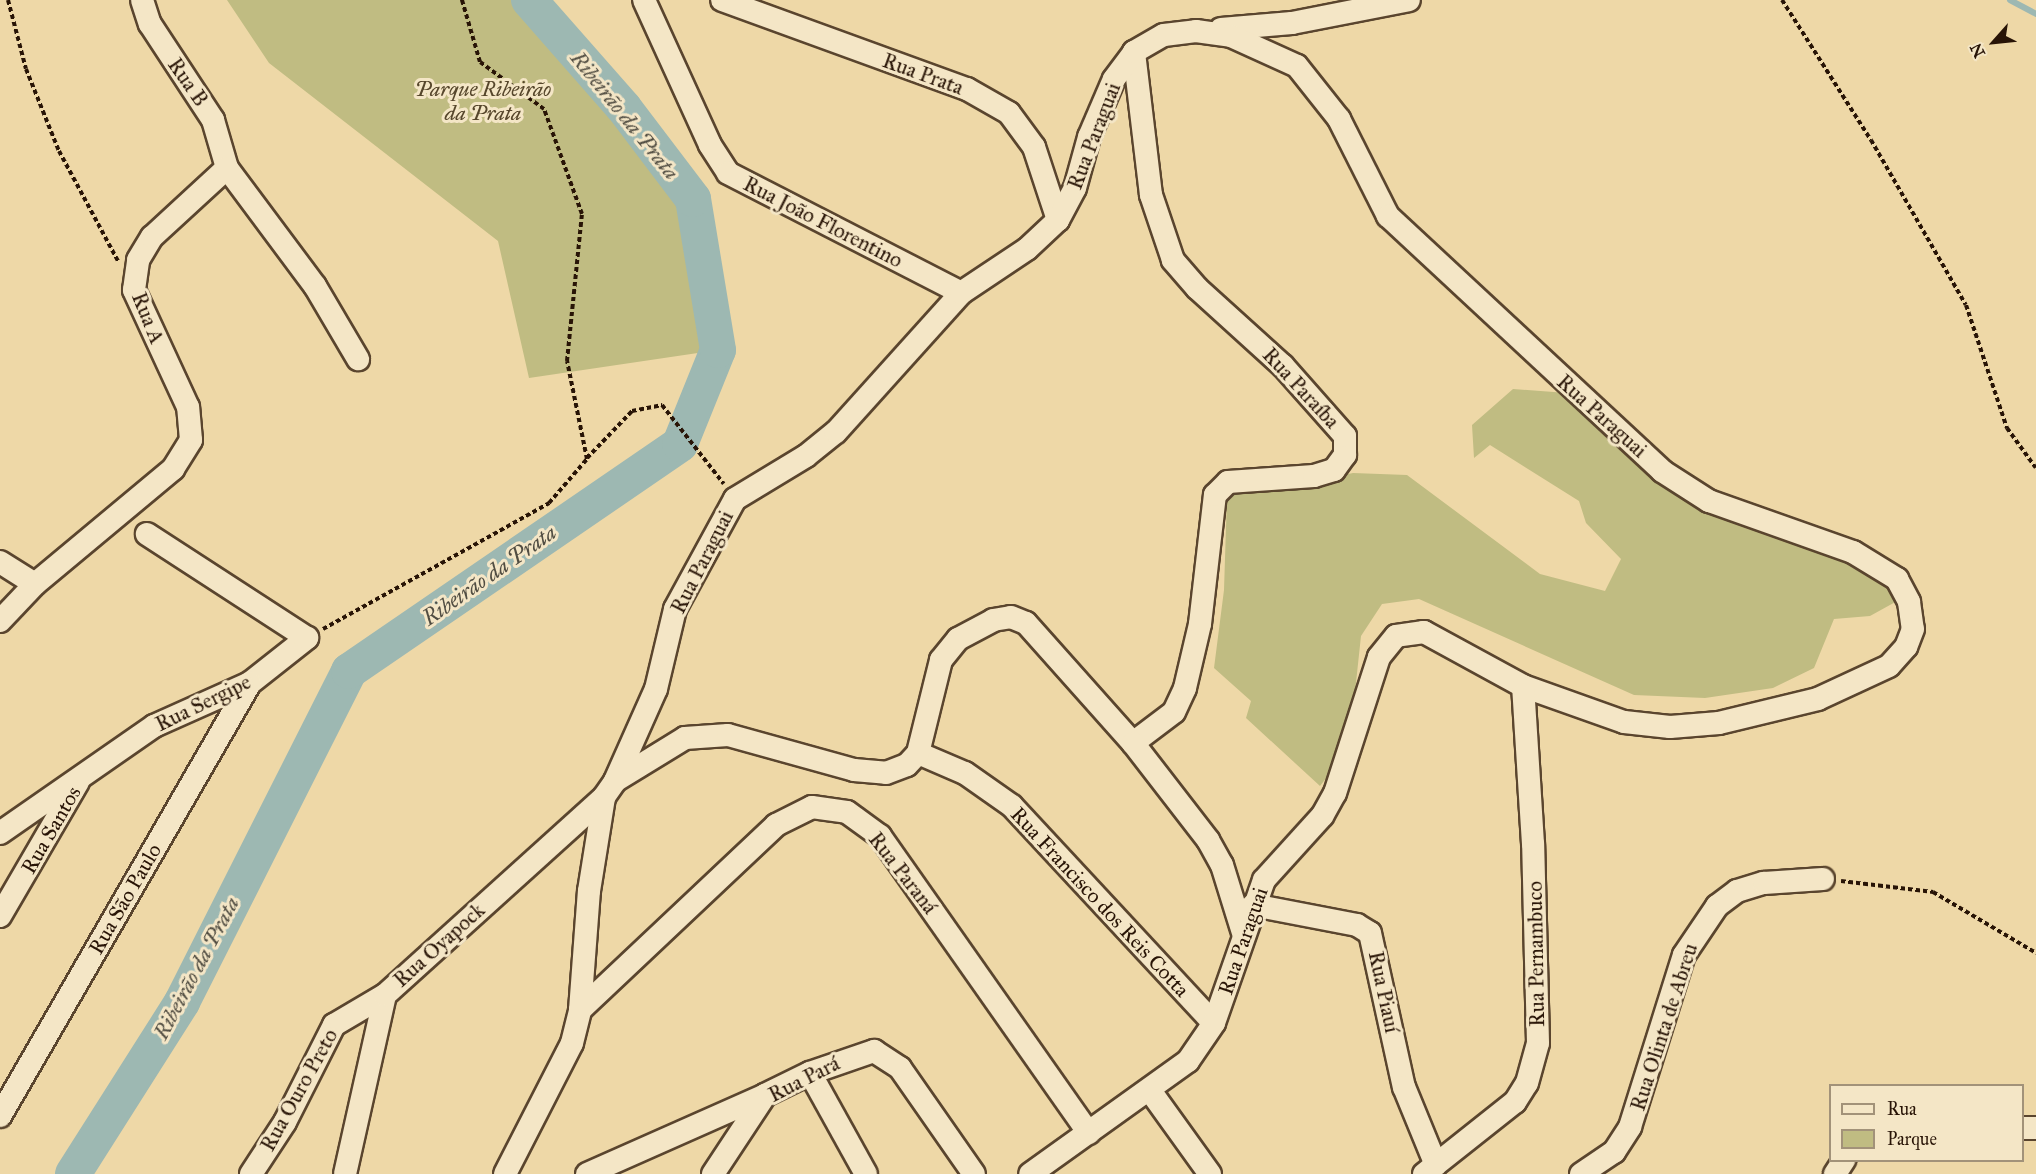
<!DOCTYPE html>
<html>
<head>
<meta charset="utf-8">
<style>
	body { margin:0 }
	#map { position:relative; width:2036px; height:1174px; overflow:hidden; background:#eed8a7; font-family:"IM FELL Great Primer",serif }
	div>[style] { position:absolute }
	.green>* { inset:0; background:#c0bc82 }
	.stream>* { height:6px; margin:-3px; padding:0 3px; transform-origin:3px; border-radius:3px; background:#9db8b2 }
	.river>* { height:36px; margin:-18px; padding:0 18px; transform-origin:18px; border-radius:18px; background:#9db8b2 }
	.path>* { height:4px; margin-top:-2px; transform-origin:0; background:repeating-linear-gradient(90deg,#281406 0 4.5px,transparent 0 7.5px) }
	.roads { filter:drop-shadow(2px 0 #5a452e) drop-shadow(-2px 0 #5a452e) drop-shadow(0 2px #5a452e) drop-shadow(0 -2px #5a452e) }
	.minor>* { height:22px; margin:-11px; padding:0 11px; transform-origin:11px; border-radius:11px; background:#f4e6c6 }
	span { translate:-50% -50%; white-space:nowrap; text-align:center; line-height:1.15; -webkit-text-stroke:6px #f4e6c6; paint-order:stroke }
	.street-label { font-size:21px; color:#281406 }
	.park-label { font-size:21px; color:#56462b; font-style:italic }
	.water-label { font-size:22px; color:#514d42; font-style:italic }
	.legend { position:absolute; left:1829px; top:1084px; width:195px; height:78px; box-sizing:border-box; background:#f4e6c6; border:2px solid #a29279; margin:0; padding:8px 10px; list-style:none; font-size:18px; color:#281406 }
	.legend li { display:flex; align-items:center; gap:12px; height:30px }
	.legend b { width:30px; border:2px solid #a29279 }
	.north { position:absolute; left:1964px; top:12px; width:60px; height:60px; -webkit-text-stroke:4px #f4e6c6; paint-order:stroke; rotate:243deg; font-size:16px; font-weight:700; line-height:24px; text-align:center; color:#281406 }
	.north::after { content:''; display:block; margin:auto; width:21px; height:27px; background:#281406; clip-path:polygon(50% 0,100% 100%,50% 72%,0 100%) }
</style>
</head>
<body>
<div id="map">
	<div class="green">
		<i style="clip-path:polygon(227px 0,529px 0,624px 108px,693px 199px,718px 350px,529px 378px,498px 241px,269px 63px)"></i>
		<i style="clip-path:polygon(1513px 389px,1567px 393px,1726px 518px,1837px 553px,1878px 572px,1899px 600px,1870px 616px,1834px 619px,1814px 668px,1773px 688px,1705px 698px,1634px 695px,1419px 599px,1382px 604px,1361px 636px,1355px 692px,1337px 764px,1320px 786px,1246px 718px,1251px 701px,1214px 668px,1224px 590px,1227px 496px,1241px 485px,1310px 482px,1353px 473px,1407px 475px,1540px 574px,1605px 591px,1621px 559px,1586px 523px,1579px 501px,1490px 445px,1474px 458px,1472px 425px)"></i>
	</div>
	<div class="stream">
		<i style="left:2010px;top:0;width:30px;rotate:28deg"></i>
	</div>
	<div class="river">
		<i style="left:73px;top:1174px;width:204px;rotate:-57.6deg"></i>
		<i style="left:182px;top:1002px;width:371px;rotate:-63.2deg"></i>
		<i style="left:349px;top:671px;width:401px;rotate:-34.4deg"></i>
		<i style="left:680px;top:444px;width:101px;rotate:-68deg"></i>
		<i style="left:718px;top:350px;width:153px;rotate:-99.4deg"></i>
		<i style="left:693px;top:199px;width:114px;rotate:-127.2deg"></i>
		<i style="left:624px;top:108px;width:144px;rotate:-131.3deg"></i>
	</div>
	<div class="path">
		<i style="left:8px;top:0;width:71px;rotate:75.4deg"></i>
		<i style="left:26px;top:69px;width:88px;rotate:68.1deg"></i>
		<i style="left:59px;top:151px;width:125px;rotate:61.8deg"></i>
		<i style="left:1782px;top:0;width:166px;rotate:57.6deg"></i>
		<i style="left:1871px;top:140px;width:190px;rotate:60.1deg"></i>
		<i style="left:1966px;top:305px;width:130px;rotate:71.6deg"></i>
		<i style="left:2007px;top:428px;width:49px;rotate:54.1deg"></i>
		<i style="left:587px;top:458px;width:65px;rotate:-46.2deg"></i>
		<i style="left:632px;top:411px;width:31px;rotate:-11deg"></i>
		<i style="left:662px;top:405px;width:100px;rotate:51.9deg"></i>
		<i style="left:323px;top:629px;width:259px;rotate:-29.1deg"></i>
		<i style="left:549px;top:503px;width:58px;rotate:-49.2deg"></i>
		<i style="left:587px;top:459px;width:100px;rotate:-101.5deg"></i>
		<i style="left:567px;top:361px;width:148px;rotate:-84.2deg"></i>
		<i style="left:582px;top:214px;width:112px;rotate:-109.9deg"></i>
		<i style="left:544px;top:109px;width:79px;rotate:-143.7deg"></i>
		<i style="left:480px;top:62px;width:65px;rotate:-106.2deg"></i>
		<i style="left:1841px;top:881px;width:93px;rotate:6.8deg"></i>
		<i style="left:1933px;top:892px;width:120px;rotate:30.6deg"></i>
	</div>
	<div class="roads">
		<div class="minor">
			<i style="left:142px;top:0;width:25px;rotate:72deg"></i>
			<i style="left:150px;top:24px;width:115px;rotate:56.7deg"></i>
			<i style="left:213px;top:120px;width:50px;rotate:73.7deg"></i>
			<i style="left:644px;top:0;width:159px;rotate:65.5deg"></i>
			<i style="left:710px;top:145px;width:33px;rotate:57deg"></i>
			<i style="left:728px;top:173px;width:262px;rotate:27.2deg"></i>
			<i style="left:722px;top:0;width:261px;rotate:20deg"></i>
			<i style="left:967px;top:89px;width:48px;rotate:29.7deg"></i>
			<i style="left:1009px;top:113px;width:42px;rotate:53.7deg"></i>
			<i style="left:1034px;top:147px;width:77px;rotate:71.8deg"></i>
			<i style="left:1221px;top:29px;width:71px;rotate:-4.8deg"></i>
			<i style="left:1292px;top:23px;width:119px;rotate:-11.1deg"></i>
			<i style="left:0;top:562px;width:41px;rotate:32.2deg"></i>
			<i style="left:35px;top:584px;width:180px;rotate:-39.8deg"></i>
			<i style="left:173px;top:469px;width:34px;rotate:-58deg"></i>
			<i style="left:191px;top:440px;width:33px;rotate:-95deg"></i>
			<i style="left:188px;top:407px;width:129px;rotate:-114.8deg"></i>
			<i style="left:134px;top:290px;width:30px;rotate:-82deg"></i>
			<i style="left:138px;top:260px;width:27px;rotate:-59deg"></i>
			<i style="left:152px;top:237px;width:102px;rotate:-42.6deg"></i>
			<i style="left:227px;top:168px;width:147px;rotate:53.3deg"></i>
			<i style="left:315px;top:286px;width:85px;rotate:59.5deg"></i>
			<i style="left:0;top:621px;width:51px;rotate:-46.6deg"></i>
			<i style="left:1133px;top:743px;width:51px;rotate:-37.1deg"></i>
			<i style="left:1174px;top:712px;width:26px;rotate:-65deg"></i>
			<i style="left:1185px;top:688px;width:66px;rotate:-76.8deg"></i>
			<i style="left:1200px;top:624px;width:130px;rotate:-83.4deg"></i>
			<i style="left:1215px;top:495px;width:18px;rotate:-45deg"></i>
			<i style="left:1228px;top:482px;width:86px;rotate:-4deg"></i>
			<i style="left:1314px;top:476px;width:21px;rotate:-17deg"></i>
			<i style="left:1334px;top:470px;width:19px;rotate:-54deg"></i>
			<i style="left:1345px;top:455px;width:19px;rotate:-90deg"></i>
			<i style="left:1345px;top:436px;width:94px;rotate:-131.5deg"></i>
			<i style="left:1283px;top:366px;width:116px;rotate:-137.8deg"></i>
			<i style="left:1197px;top:288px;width:37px;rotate:-131deg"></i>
			<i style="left:1173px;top:260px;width:69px;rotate:-108.7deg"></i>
			<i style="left:1151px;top:195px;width:144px;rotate:-96.8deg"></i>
			<i style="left:918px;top:753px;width:51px;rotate:23.1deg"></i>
			<i style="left:965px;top:773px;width:57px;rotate:35.1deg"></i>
			<i style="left:1012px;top:806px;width:296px;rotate:47.1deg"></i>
			<i style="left:615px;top:781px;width:101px;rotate:-66deg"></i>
			<i style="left:656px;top:689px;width:82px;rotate:-76.6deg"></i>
			<i style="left:675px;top:609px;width:125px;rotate:-61.4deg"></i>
			<i style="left:735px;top:499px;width:83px;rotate:-31.2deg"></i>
			<i style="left:806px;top:456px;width:38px;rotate:-39deg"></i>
			<i style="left:836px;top:432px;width:187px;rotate:-48deg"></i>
			<i style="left:961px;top:293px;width:79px;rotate:-33.7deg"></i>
			<i style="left:1027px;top:249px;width:42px;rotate:-43.1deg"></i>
			<i style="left:1058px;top:220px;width:36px;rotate:-62deg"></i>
			<i style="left:1075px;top:188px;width:53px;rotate:-74.6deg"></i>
			<i style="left:1089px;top:137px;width:63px;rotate:-66.7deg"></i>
			<i style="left:1114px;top:79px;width:34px;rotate:-53deg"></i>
			<i style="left:1134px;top:52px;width:34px;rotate:-30deg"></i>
			<i style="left:1164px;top:35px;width:32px;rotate:-7deg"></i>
			<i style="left:1196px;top:31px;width:35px;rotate:8deg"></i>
			<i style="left:1231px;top:36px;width:72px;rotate:24.4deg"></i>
			<i style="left:1297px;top:66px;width:68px;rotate:51.6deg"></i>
			<i style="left:1339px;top:119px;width:109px;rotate:63.2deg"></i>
			<i style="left:1388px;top:216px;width:374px;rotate:42.9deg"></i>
			<i style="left:1662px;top:471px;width:56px;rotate:32.6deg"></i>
			<i style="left:1709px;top:501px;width:153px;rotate:19.5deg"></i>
			<i style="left:1853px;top:552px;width:52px;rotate:31.5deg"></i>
			<i style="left:1897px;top:579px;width:26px;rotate:62deg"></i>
			<i style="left:1909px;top:602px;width:27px;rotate:82deg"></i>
			<i style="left:1913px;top:629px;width:19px;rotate:111deg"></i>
			<i style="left:1906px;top:647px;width:25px;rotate:132deg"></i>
			<i style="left:1889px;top:666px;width:78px;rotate:155.1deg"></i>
			<i style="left:1818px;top:699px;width:102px;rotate:166.4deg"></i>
			<i style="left:1719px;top:723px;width:49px;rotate:175.3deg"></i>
			<i style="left:1670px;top:727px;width:46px;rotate:-173.8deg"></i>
			<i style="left:1624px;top:722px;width:107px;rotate:-160.4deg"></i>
			<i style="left:1523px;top:686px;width:113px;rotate:-151.4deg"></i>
			<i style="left:1424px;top:632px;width:28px;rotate:172deg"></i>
			<i style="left:1396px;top:636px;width:27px;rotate:129deg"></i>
			<i style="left:1379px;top:657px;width:143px;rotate:107.9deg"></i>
			<i style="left:1335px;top:793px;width:26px;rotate:119deg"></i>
			<i style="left:1322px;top:816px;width:86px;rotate:132.2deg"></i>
			<i style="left:1264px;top:880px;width:151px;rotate:109.3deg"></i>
			<i style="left:1214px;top:1023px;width:46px;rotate:124.4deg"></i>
			<i style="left:1188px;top:1061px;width:194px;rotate:144.4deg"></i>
			<i style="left:0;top:833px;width:188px;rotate:-34.8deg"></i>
			<i style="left:154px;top:726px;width:105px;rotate:-24.1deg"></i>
			<i style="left:250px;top:683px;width:73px;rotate:-38.3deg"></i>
			<i style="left:307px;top:638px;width:191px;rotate:-147deg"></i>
			<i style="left:1253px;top:905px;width:106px;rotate:10.9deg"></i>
			<i style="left:1357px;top:925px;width:15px;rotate:32deg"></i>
			<i style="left:1370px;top:933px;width:158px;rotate:77.6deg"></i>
			<i style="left:1404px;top:1087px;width:84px;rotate:67.7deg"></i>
			<i style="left:0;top:916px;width:155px;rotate:-59.8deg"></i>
			<i style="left:580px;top:1010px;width:270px;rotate:-43.3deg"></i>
			<i style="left:776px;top:825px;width:40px;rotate:-26.6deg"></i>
			<i style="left:812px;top:807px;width:35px;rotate:8deg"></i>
			<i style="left:847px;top:812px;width:41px;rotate:36deg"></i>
			<i style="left:880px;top:836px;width:363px;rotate:54.9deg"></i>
			<i style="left:810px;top:1073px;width:115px;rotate:61deg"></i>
			<i style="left:1151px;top:1092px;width:101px;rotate:54.3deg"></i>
			<i style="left:0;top:1116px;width:500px;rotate:-60deg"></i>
			<i style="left:2022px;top:1128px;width:14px"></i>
			<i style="left:251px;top:1174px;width:62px;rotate:-56.8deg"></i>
			<i style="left:285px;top:1122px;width:109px;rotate:-63.2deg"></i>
			<i style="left:334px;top:1025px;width:59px;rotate:-30.5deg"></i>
			<i style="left:345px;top:1174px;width:183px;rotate:-77.4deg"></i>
			<i style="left:385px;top:995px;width:295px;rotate:-42.1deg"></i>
			<i style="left:505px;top:1174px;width:147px;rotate:-62.9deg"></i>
			<i style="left:572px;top:1043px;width:34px;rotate:-76deg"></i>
			<i style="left:580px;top:1010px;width:119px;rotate:-85.7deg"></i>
			<i style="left:589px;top:891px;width:95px;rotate:-80.9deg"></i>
			<i style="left:604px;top:797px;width:19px;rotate:-55deg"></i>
			<i style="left:615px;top:781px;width:82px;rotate:-31.6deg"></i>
			<i style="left:685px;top:738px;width:43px;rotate:-4deg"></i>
			<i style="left:728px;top:735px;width:131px;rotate:15.5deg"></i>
			<i style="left:854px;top:770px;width:32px;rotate:5deg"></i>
			<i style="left:886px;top:773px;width:22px;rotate:-21deg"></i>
			<i style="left:907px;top:765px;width:16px;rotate:-47deg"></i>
			<i style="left:918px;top:753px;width:96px;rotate:-76.1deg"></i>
			<i style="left:941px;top:660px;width:27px;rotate:-51deg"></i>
			<i style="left:958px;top:639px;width:40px;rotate:-28deg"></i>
			<i style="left:993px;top:620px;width:18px;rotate:-9deg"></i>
			<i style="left:1011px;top:617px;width:16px;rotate:22deg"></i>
			<i style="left:1026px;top:623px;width:161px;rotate:48.3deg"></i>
			<i style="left:1133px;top:743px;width:123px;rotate:52.3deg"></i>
			<i style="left:1208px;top:840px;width:29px;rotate:61deg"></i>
			<i style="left:1222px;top:865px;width:71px;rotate:72.8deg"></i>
			<i style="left:587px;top:1174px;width:195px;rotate:-23.9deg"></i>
			<i style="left:713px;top:1174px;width:95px;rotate:-56.6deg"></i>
			<i style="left:765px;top:1095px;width:50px;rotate:-26.1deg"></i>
			<i style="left:810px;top:1073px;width:68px;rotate:-19deg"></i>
			<i style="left:874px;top:1051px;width:31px;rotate:33deg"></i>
			<i style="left:900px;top:1068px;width:129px;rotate:55.1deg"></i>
			<i style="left:1424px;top:1174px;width:116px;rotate:-38.4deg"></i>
			<i style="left:1515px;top:1102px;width:22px;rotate:-58deg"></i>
			<i style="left:1527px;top:1083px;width:41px;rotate:-74.6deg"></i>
			<i style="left:1538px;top:1043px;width:199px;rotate:-91.4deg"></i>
			<i style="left:1533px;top:844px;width:158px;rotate:-93.6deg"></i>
			<i style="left:1581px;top:1174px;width:40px;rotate:-34deg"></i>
			<i style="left:1614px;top:1152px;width:30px;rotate:-57deg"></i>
			<i style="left:1630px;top:1127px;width:180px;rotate:-72.6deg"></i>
			<i style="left:1684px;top:955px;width:59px;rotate:-56deg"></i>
			<i style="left:1717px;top:906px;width:25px;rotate:-37deg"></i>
			<i style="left:1737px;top:891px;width:28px;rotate:-17deg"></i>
			<i style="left:1764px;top:883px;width:59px;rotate:-3.9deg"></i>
			<i style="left:1835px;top:1174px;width:17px;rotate:-57deg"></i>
		</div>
	</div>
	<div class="street-label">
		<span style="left:923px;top:74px;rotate:20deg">Rua Prata</span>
		<span style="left:188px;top:82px;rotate:55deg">Rua B</span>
		<span style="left:1094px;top:136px;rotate:-69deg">Rua Paraguai</span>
		<span style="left:823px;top:222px;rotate:27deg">Rua João Florentino</span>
		<span style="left:148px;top:318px;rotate:68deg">Rua A</span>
		<span style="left:1301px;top:388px;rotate:47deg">Rua Paraíba</span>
		<span style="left:1602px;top:416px;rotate:42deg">Rua Paraguai</span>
		<span style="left:702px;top:562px;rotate:-63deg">Rua Paraguai</span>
		<span style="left:203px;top:703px;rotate:-26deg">Rua Sergipe</span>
		<span style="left:51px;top:830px;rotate:-60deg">Rua Santos</span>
		<span style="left:903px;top:873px;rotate:52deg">Rua Paraná</span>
		<span style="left:125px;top:899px;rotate:-60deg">Rua São Paulo</span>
		<span style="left:1100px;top:902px;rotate:47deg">Rua Francisco dos Reis Cotta</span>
		<span style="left:1243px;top:941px;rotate:-71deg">Rua Paraguai</span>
		<span style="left:439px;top:945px;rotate:-42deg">Rua Oyapock</span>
		<span style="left:1536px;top:954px;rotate:-91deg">Rua Pernambuco</span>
		<span style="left:1384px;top:992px;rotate:78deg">Rua Piauí</span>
		<span style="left:1664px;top:1027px;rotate:-72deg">Rua Olinta de Abreu</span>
		<span style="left:804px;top:1079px;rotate:-27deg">Rua Pará</span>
		<span style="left:299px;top:1090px;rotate:-61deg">Rua Ouro Preto</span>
	</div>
	<div class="park-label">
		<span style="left:483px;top:101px">Parque Ribeirão<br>da Prata</span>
	</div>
	<div class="water-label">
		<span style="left:625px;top:115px;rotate:51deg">Ribeirão da Prata</span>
		<span style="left:489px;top:575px;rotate:-35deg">Ribeirão da Prata</span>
		<span style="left:196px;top:968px;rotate:-62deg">Ribeirão da Prata</span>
	</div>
	<ul class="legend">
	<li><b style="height:8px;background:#f4e6c6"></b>Rua</li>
	<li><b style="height:16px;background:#c0bc82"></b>Parque</li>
	</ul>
	<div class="north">N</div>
</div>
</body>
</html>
